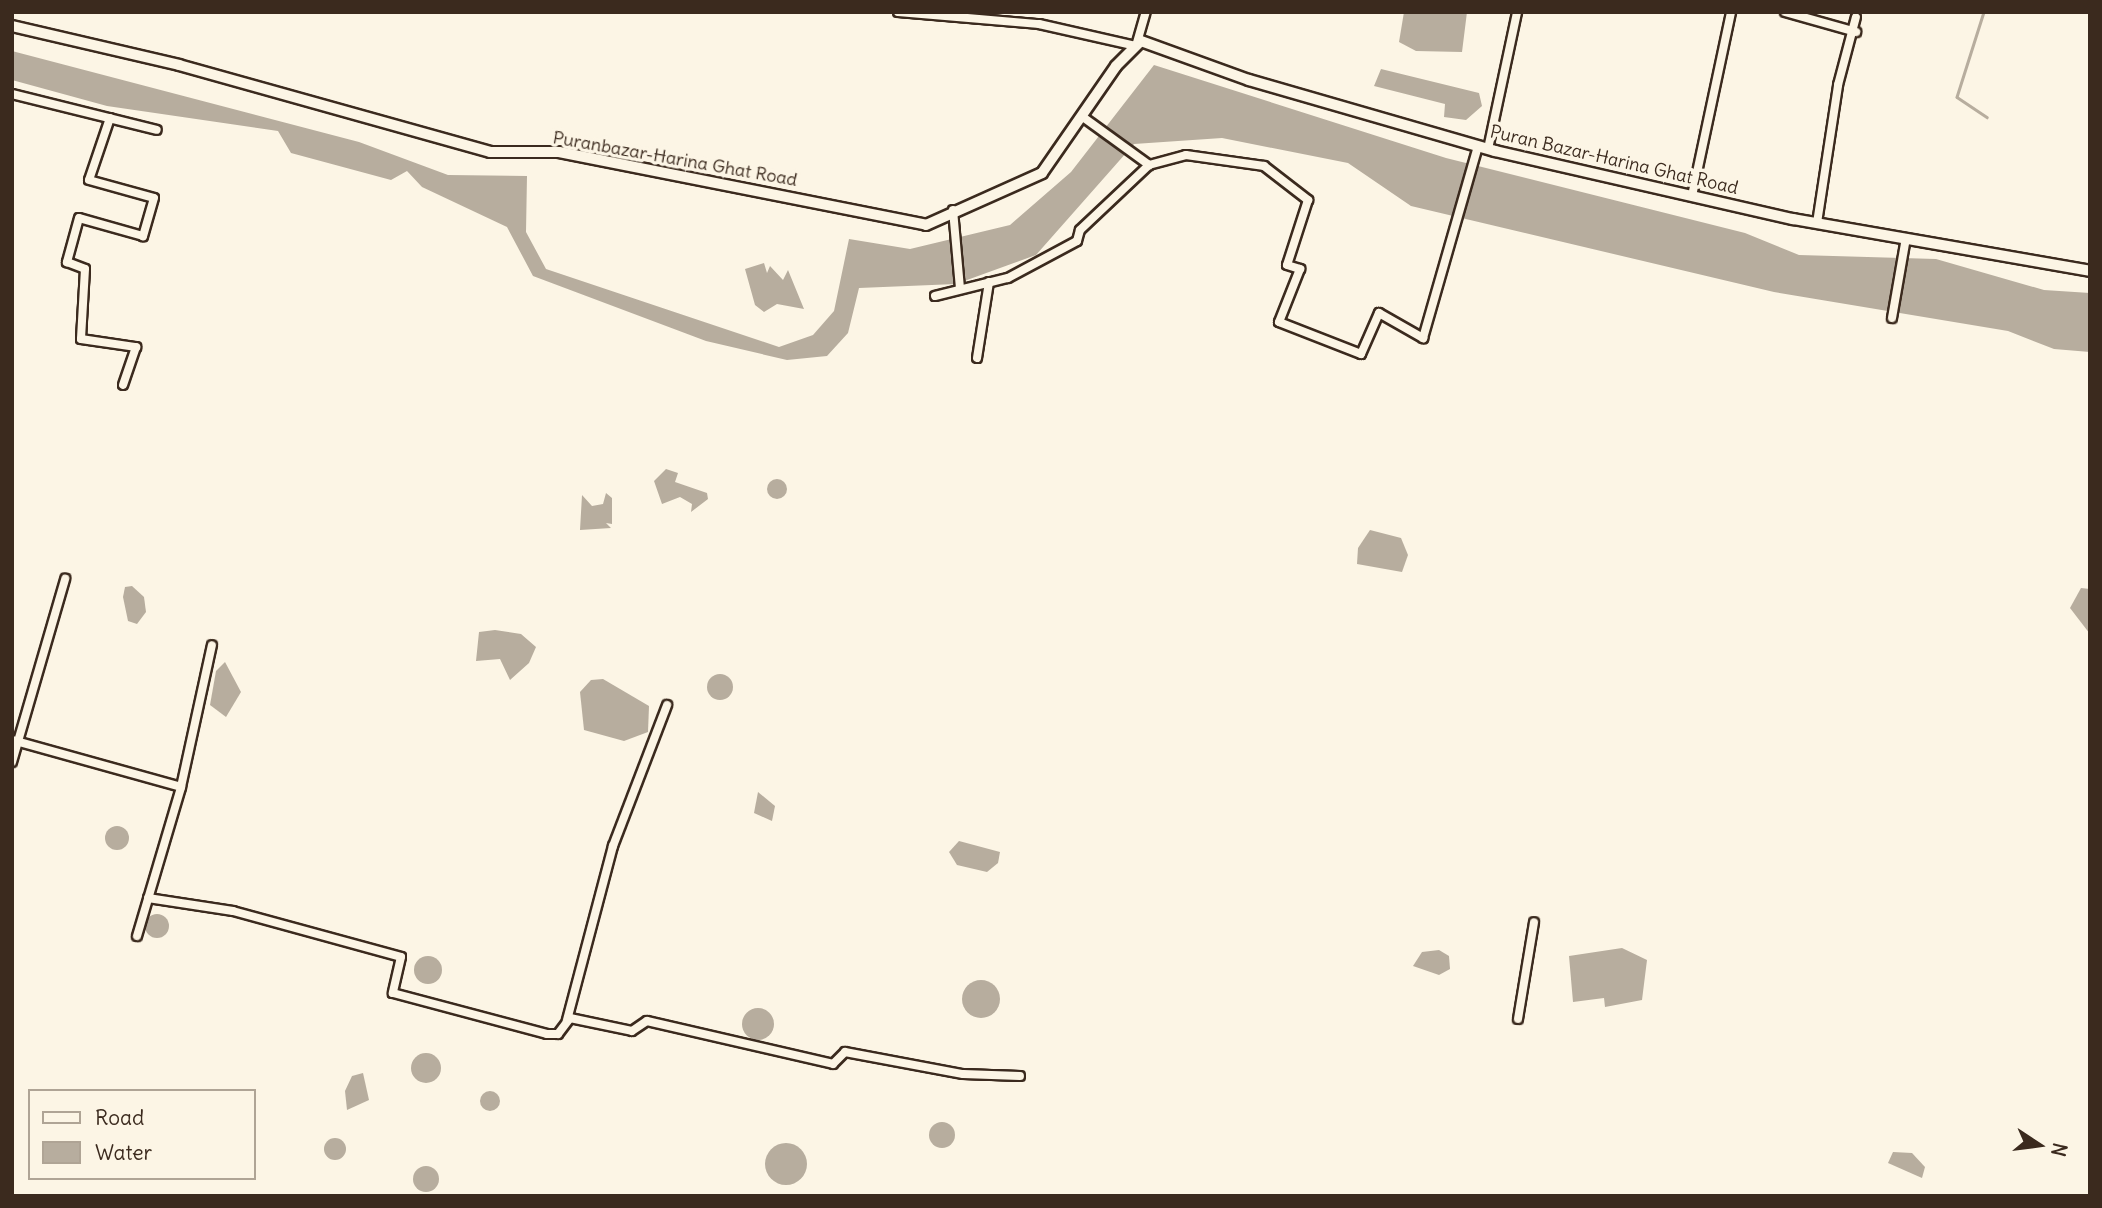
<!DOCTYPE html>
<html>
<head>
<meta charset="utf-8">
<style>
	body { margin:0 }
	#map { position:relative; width:2102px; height:1208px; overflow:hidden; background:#fcf5e5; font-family:Delius,sans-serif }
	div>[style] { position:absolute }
	.water>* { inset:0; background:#b7ad9e }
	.round { border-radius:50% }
	.stream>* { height:2.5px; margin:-1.25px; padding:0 1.25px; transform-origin:1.25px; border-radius:1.25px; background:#b7ad9e }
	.roads { filter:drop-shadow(2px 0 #3b2a1e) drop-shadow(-2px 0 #3b2a1e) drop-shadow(0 2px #3b2a1e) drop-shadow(0 -2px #3b2a1e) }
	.minor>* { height:8px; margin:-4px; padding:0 4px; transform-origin:4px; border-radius:4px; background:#fcf5e5 }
	.secondary>* { height:10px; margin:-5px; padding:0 5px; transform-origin:5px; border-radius:5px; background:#fcf5e5 }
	span { translate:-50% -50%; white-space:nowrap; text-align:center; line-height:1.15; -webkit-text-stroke:7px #fcf5e5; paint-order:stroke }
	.street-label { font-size:18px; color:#3b2a1e }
	.frame { position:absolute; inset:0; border:14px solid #3b2a1e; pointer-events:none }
	.legend { position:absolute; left:28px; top:1089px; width:228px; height:91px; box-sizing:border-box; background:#fcf5e5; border:2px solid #afa495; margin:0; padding:9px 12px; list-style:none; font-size:21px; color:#3b2a1e }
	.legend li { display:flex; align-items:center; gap:14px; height:35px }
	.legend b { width:35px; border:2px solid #afa495 }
	.north { position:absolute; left:2004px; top:1110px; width:70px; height:70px; -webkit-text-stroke:5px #fcf5e5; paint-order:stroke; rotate:103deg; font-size:19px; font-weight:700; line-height:28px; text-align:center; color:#3b2a1e }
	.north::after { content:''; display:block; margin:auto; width:24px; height:32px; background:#3b2a1e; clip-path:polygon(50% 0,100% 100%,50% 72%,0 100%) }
</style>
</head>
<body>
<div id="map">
	<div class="water">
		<i style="clip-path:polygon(1404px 12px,1467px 12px,1462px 52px,1416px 51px,1399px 42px)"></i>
		<i style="clip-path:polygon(12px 51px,359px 142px,448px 175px,527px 176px,526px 232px,546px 269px,779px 347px,813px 335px,834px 311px,849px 239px,910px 249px,1010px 225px,1071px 172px,1154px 65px,1446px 158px,1745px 233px,1799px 255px,1936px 259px,2044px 290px,2090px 293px,2090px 352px,2054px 349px,2008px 331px,1774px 292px,1411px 206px,1348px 163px,1222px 138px,1134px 144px,1036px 255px,956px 284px,859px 288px,848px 333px,827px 356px,787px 360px,706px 341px,533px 276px,507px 227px,422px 187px,407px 171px,391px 180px,291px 153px,278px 131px,107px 106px,12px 80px)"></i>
		<i style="clip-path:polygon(1381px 69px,1479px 93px,1482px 106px,1466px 120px,1444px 117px,1445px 104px,1374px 86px)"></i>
		<i style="clip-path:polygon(764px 263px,767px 273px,770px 266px,783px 280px,788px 270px,804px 309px,777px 304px,764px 312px,755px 305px,745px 269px)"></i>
		<i style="clip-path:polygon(666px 469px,678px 473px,675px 482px,707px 493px,708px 499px,691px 512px,692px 504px,680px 497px,662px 504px,654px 481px)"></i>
		<i class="round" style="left:767px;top:479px;width:20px;height:20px"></i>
		<i style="clip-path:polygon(606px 493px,612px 498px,612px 524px,606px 523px,611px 528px,580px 530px,582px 495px,592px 506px,603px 504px)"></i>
		<i style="clip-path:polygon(1370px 530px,1401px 538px,1408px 555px,1402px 572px,1357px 564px,1358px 548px)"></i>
		<i style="clip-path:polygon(132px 586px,144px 597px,146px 612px,137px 624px,128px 621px,123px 597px,125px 587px)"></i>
		<i style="clip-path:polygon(2081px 588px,2090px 589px,2090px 634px,2070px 608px)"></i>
		<i style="clip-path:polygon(495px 630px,521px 634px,536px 647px,529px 663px,510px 680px,500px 659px,476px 661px,479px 632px)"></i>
		<i style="clip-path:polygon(225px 662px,241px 692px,226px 717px,210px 705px,216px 671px)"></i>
		<i class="round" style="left:707px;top:674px;width:26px;height:26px"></i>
		<i style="clip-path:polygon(603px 679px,649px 706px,648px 732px,624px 741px,584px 730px,580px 692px,591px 680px)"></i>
		<i style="clip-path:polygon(758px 792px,775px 806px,772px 821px,754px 813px)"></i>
		<i class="round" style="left:105px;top:826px;width:24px;height:24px"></i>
		<i style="clip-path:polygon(959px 841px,1000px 852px,998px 863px,987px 872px,957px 865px,949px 852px)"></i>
		<i class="round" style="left:145px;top:914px;width:24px;height:24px"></i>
		<i style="clip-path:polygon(1622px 948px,1647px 960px,1642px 1000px,1605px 1007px,1604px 998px,1573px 1002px,1569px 956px)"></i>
		<i style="clip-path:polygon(1439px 950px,1449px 956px,1450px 969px,1439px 975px,1413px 966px,1422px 952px)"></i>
		<i class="round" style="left:414px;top:956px;width:28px;height:28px"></i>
		<i class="round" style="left:962px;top:980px;width:38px;height:38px"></i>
		<i class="round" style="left:742px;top:1008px;width:32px;height:32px"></i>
		<i class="round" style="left:411px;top:1053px;width:30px;height:30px"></i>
		<i style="clip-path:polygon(363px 1073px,369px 1100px,347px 1110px,345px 1091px,352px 1076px)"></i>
		<i class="round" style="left:480px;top:1091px;width:20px;height:20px"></i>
		<i class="round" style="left:929px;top:1122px;width:26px;height:26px"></i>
		<i class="round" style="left:324px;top:1138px;width:22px;height:22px"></i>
		<i class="round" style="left:765px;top:1143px;width:42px;height:42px"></i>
		<i style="clip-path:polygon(1893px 1152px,1912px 1153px,1925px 1167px,1922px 1178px,1888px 1163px)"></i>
		<i class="round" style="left:413px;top:1166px;width:26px;height:26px"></i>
	</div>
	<div class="stream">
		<i style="left:1984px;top:12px;width:89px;rotate:107.6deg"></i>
		<i style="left:1957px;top:97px;width:36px;rotate:34deg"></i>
	</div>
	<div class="roads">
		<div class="minor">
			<i style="left:898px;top:12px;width:142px;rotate:4.9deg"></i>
			<i style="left:1039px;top:24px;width:99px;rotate:12.8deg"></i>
			<i style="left:1136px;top:46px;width:35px;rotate:-74deg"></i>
			<i style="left:1785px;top:12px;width:74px;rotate:15.7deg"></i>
			<i style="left:12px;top:94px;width:149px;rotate:13.9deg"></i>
			<i style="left:1083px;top:117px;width:82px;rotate:36deg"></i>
			<i style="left:110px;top:118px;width:65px;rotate:108.7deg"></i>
			<i style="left:89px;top:180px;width:67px;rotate:15.5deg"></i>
			<i style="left:154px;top:198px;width:40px;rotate:106deg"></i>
			<i style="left:143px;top:236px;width:66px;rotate:-164.3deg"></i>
			<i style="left:79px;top:218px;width:46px;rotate:105.3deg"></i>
			<i style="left:67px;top:262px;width:19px;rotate:21deg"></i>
			<i style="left:85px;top:269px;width:70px;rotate:93.3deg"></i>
			<i style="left:81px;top:339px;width:56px;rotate:8.3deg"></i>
			<i style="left:136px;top:347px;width:40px;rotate:108.9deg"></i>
			<i style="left:1488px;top:149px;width:140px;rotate:-78deg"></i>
			<i style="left:1692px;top:196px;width:188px;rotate:-78deg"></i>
			<i style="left:953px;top:210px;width:79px;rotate:84.9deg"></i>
			<i style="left:1817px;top:223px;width:140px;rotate:-81.3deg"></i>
			<i style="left:1838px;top:85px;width:70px;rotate:-75.2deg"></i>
			<i style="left:935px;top:296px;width:75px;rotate:-13.9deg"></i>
			<i style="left:1008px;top:278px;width:78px;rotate:-28.2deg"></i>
			<i style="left:1077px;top:241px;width:11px;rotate:-75deg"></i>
			<i style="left:1080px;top:230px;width:95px;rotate:-43.3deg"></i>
			<i style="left:1149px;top:165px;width:38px;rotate:-15deg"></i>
			<i style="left:1186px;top:155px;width:79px;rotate:8deg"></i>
			<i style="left:1264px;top:166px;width:56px;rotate:37.7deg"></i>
			<i style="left:1308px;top:200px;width:68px;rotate:107.9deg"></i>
			<i style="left:1287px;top:265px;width:14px;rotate:17deg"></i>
			<i style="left:1300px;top:269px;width:57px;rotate:111.6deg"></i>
			<i style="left:1279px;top:322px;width:88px;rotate:21.3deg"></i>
			<i style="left:1361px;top:354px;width:45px;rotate:-66.3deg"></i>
			<i style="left:1379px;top:313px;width:51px;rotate:29.6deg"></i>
			<i style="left:1423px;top:338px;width:200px;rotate:-74deg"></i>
			<i style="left:1892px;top:318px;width:81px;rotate:-80.1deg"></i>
			<i style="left:977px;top:358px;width:77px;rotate:-81deg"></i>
			<i style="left:12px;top:740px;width:175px;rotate:15.5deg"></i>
			<i style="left:12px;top:762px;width:191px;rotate:-73.8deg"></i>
			<i style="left:148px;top:898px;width:86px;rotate:8.7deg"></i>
			<i style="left:233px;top:911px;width:174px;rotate:15.3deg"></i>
			<i style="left:401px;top:957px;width:37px;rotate:103deg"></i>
			<i style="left:393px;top:993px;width:159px;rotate:14.9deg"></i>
			<i style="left:547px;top:1034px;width:11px"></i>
			<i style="left:558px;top:1034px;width:20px;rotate:-53deg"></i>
			<i style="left:570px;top:1018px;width:63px;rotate:11.8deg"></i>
			<i style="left:632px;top:1031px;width:18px;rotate:-34deg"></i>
			<i style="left:647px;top:1021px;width:191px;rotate:13deg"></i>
			<i style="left:833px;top:1064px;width:17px;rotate:-45deg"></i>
			<i style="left:845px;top:1052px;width:120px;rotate:10.6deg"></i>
			<i style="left:963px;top:1074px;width:57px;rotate:2deg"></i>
			<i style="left:137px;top:936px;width:155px;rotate:-73.5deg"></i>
			<i style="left:181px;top:787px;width:145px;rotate:-77.7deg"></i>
			<i style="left:1518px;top:1019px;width:98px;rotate:-80.6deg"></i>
			<i style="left:567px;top:1020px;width:180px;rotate:-75.2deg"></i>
			<i style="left:613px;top:846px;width:151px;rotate:-69deg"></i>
		</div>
		<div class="secondary">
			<i style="left:12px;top:26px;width:171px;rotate:13.1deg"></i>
			<i style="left:179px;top:65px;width:323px;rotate:15.6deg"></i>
			<i style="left:490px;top:152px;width:69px"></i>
			<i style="left:559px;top:152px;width:374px;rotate:11.2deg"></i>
			<i style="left:926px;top:225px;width:127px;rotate:-24.1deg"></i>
			<i style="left:1042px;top:173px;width:130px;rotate:-55.3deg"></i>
			<i style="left:1116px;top:66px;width:35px;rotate:-45deg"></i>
			<i style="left:1141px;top:41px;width:115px;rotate:19.9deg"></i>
			<i style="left:1249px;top:80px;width:256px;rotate:16.1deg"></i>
			<i style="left:1495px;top:151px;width:306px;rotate:12.9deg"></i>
			<i style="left:1793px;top:219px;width:302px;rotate:9.9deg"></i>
		</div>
	</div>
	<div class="street-label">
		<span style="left:675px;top:159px;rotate:10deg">Puranbazar-Harina Ghat Road</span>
		<span style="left:1614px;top:160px;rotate:13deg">Puran Bazar-Harina Ghat Road</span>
	</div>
	<div class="frame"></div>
	<ul class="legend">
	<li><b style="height:9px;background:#fcf5e5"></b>Road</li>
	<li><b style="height:19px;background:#b7ad9e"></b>Water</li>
	</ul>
	<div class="north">N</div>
</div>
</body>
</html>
